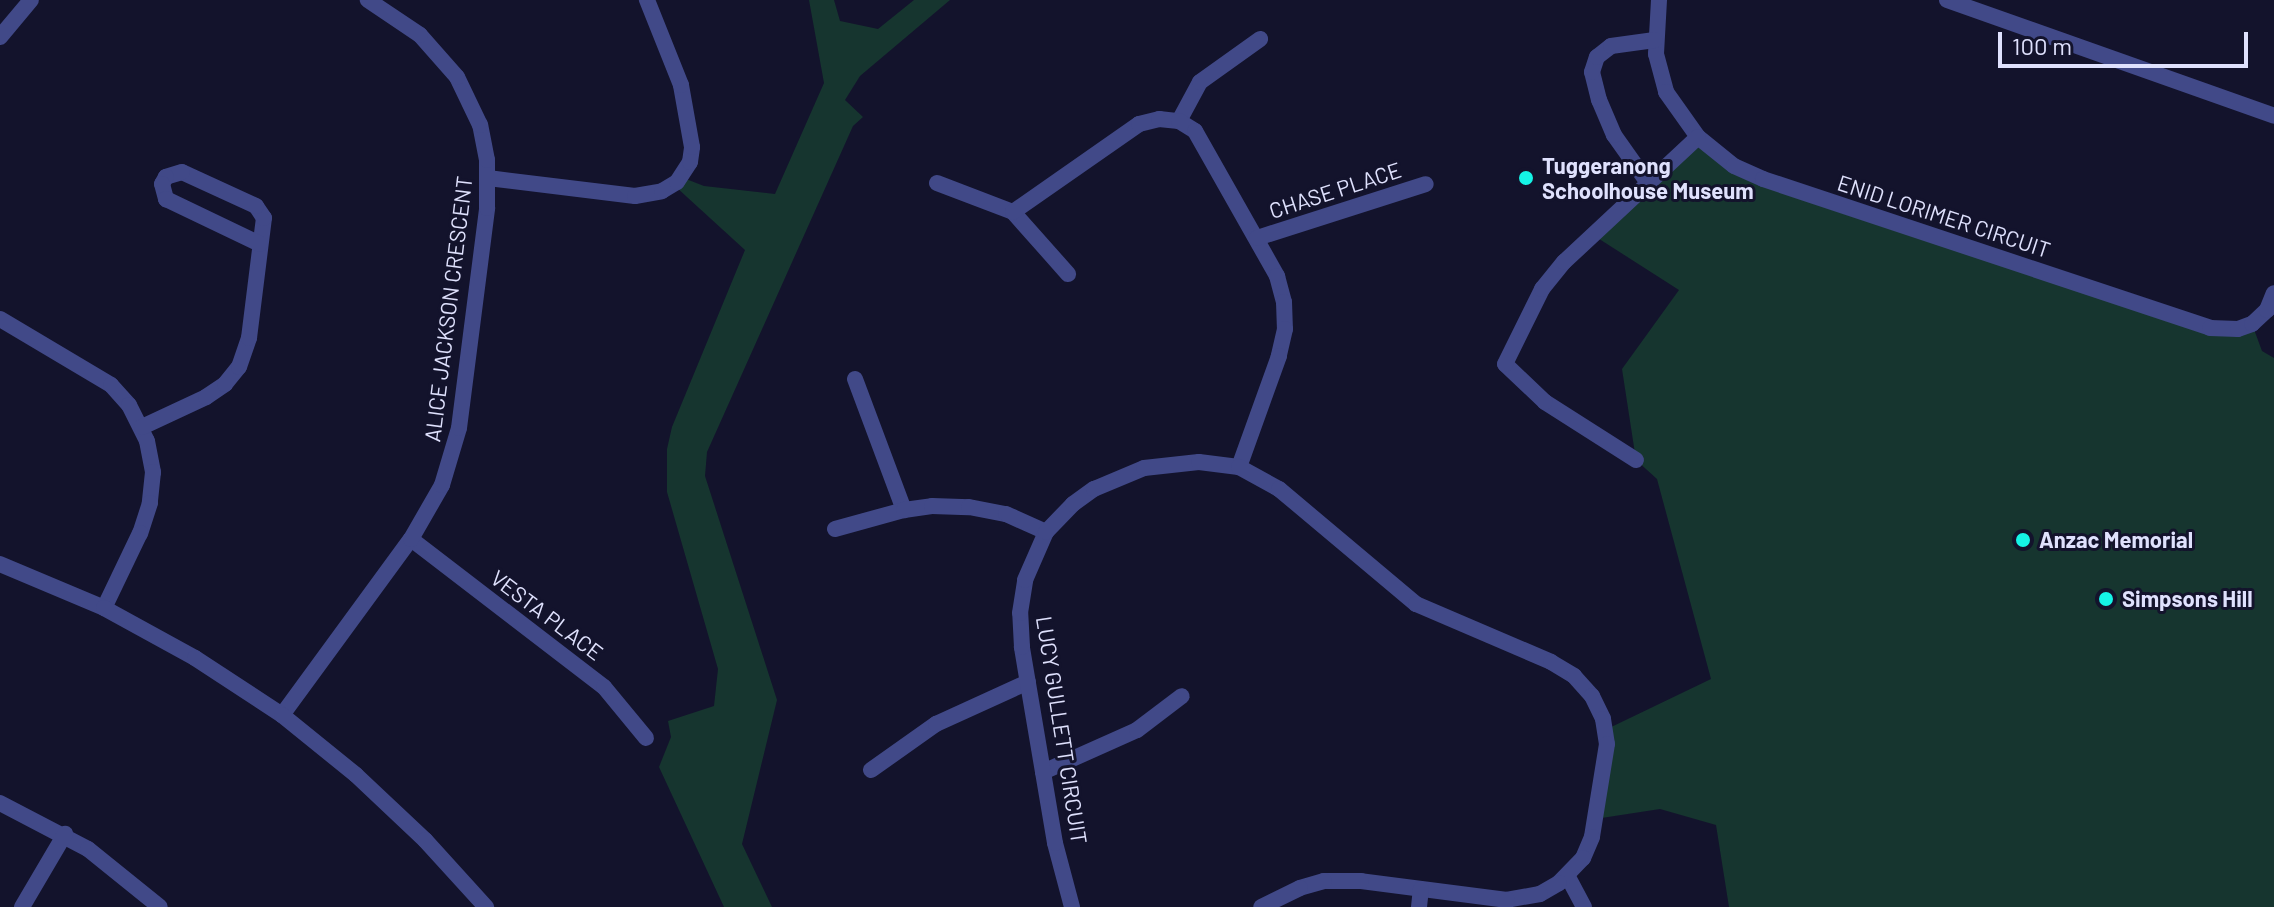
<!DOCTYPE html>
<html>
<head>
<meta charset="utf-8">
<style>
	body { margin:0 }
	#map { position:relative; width:2274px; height:907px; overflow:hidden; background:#13132c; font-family:Barlow,sans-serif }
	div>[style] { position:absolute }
	.green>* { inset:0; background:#16352f }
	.minor>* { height:16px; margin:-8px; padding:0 8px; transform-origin:8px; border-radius:8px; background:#414988 }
	.tertiary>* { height:16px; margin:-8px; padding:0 8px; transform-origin:8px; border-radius:8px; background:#414988 }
	.dots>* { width:22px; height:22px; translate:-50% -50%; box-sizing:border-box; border:4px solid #13132c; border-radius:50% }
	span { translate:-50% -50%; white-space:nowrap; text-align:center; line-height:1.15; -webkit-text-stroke:6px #13132c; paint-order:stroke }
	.poi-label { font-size:22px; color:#dfe1fd; font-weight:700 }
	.left { translate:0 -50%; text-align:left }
	.street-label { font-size:22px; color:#dfe1fd }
	.scale { position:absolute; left:1998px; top:32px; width:250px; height:36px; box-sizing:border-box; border:4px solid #dfe1fd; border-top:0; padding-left:10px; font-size:24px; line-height:28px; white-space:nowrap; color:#dfe1fd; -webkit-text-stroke:6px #13132c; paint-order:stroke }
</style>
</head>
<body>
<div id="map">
	<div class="green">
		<i style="clip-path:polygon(809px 0,834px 0,840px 21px,878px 29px,914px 0,950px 0,860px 76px,845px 100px,863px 117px,853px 126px,707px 452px,705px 476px,777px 700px,742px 844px,772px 907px,724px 907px,659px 767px,671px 737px,668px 721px,714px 706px,718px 669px,667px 492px,667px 449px,672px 427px,745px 250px,676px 187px,686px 179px,704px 186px,775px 194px,824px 83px)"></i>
		<i style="clip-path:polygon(1698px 137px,1734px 166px,2210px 328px,2252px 324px,2262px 351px,2274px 358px,2274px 907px,1729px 907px,1716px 825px,1660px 809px,1595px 819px,1605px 730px,1711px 679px,1657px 479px,1636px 460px,1622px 369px,1679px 290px,1593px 235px)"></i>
	</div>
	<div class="minor">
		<i style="left:1659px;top:0;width:54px;rotate:93.2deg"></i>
		<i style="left:1656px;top:54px;width:39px;rotate:75deg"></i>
		<i style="left:1666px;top:92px;width:55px;rotate:54.6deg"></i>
		<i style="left:1698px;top:137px;width:46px;rotate:38.9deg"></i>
		<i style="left:1734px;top:166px;width:32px;rotate:24deg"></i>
		<i style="left:1763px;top:179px;width:471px;rotate:18.4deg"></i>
		<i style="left:2210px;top:328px;width:28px;rotate:2deg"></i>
		<i style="left:2238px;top:329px;width:15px;rotate:-20deg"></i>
		<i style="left:2252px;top:324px;width:21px;rotate:-43deg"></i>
		<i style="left:2267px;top:310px;width:18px;rotate:-68deg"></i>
		<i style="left:1947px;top:0;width:347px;rotate:19.5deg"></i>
		<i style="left:0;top:37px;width:48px;rotate:-50deg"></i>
		<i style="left:1179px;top:121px;width:44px;rotate:-61.7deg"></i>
		<i style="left:1200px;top:82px;width:74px;rotate:-35.6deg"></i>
		<i style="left:488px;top:178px;width:148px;rotate:7deg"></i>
		<i style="left:635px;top:196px;width:27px;rotate:-10deg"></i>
		<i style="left:662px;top:191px;width:17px;rotate:-31deg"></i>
		<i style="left:677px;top:182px;width:24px;rotate:-57deg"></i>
		<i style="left:690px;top:162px;width:15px;rotate:-82deg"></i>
		<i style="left:692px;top:147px;width:63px;rotate:-100.1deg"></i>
		<i style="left:681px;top:85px;width:92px;rotate:-111.8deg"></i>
		<i style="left:937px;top:183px;width:81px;rotate:20.9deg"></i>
		<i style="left:1013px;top:212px;width:83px;rotate:48.4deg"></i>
		<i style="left:1648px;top:183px;width:59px;rotate:-125.3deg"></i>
		<i style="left:1614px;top:135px;width:38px;rotate:-113deg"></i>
		<i style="left:1599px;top:100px;width:29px;rotate:-104deg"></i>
		<i style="left:1592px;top:72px;width:16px;rotate:-72deg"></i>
		<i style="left:1597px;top:57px;width:18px;rotate:-38deg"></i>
		<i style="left:1611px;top:46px;width:44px;rotate:-7.8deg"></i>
		<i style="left:1013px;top:212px;width:154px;rotate:-34.9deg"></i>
		<i style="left:1139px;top:124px;width:21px;rotate:-14deg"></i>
		<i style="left:1159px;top:119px;width:20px;rotate:6deg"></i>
		<i style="left:1179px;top:121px;width:19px;rotate:32deg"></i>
		<i style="left:1195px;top:131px;width:167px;rotate:60.5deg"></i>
		<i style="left:1277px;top:276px;width:27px;rotate:75deg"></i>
		<i style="left:1284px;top:302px;width:27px;rotate:88deg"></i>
		<i style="left:1285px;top:329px;width:28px;rotate:103deg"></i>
		<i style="left:1279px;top:356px;width:118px;rotate:109.8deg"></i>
		<i style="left:1257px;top:238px;width:177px;rotate:-17.7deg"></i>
		<i style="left:0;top:319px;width:129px;rotate:30.7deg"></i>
		<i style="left:111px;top:385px;width:27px;rotate:48deg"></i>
		<i style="left:129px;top:405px;width:40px;rotate:63.4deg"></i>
		<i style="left:147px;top:441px;width:32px;rotate:79deg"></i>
		<i style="left:153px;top:472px;width:31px;rotate:96deg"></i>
		<i style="left:150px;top:503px;width:32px;rotate:108deg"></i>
		<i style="left:140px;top:533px;width:83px;rotate:115.6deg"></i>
		<i style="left:855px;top:379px;width:140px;rotate:69.5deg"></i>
		<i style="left:142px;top:427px;width:71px;rotate:-25.1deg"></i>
		<i style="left:206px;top:397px;width:23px;rotate:-34deg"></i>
		<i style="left:225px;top:384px;width:22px;rotate:-51deg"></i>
		<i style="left:239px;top:367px;width:31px;rotate:-71deg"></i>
		<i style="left:249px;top:338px;width:121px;rotate:-82.9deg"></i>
		<i style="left:264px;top:218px;width:14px;rotate:-124deg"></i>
		<i style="left:256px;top:206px;width:81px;rotate:-155.3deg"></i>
		<i style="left:182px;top:172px;width:17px;rotate:163deg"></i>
		<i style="left:166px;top:177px;width:8px;rotate:120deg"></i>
		<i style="left:162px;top:184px;width:16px;rotate:75deg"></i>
		<i style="left:166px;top:199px;width:104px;rotate:25.6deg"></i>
		<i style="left:1636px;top:460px;width:108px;rotate:-147.5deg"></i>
		<i style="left:1545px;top:402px;width:55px;rotate:-136.5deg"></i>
		<i style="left:1505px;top:364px;width:84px;rotate:-63.7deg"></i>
		<i style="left:1542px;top:289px;width:35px;rotate:-51deg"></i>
		<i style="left:1564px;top:262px;width:183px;rotate:-43deg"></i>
		<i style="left:835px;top:529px;width:72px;rotate:-15.4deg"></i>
		<i style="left:904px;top:510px;width:28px;rotate:-8deg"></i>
		<i style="left:932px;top:506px;width:37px;rotate:2deg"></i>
		<i style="left:969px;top:507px;width:38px;rotate:11deg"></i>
		<i style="left:1006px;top:514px;width:44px;rotate:24.2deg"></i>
		<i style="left:411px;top:539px;width:243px;rotate:37.5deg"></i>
		<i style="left:604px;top:687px;width:66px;rotate:50.5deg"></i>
		<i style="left:282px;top:715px;width:218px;rotate:-53.8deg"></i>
		<i style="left:411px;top:539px;width:62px;rotate:-60.1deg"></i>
		<i style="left:442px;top:485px;width:59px;rotate:-73.4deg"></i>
		<i style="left:459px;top:428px;width:222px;rotate:-82.7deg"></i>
		<i style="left:487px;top:208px;width:48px;rotate:-90deg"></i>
		<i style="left:487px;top:160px;width:36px;rotate:-101deg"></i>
		<i style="left:480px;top:125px;width:53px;rotate:-115.6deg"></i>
		<i style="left:457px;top:77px;width:56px;rotate:-131.4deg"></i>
		<i style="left:420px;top:35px;width:63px;rotate:-146.1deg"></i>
		<i style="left:871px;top:770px;width:80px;rotate:-35.3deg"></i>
		<i style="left:936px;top:724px;width:101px;rotate:-24.5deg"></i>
		<i style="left:1043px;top:772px;width:103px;rotate:-24.1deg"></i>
		<i style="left:1137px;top:730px;width:56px;rotate:-37.1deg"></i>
		<i style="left:0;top:803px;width:99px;rotate:27.6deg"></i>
		<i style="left:88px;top:849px;width:92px;rotate:38.9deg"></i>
		<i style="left:1568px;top:877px;width:34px;rotate:62deg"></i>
		<i style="left:22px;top:907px;width:85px;rotate:-59.5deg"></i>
		<i style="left:1072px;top:907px;width:66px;rotate:-104.9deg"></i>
		<i style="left:1055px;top:843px;width:199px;rotate:-99.6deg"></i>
		<i style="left:1022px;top:647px;width:34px;rotate:-93deg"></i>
		<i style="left:1020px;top:613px;width:33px;rotate:-81deg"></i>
		<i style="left:1025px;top:580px;width:52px;rotate:-66.4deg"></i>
		<i style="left:1046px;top:532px;width:39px;rotate:-46deg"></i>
		<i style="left:1073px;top:504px;width:26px;rotate:-36deg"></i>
		<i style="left:1094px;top:489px;width:54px;rotate:-22.8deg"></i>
		<i style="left:1144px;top:468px;width:55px;rotate:-6.2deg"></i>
		<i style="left:1199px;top:462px;width:40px;rotate:7.1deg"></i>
		<i style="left:1239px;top:467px;width:46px;rotate:28.8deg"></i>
		<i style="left:1279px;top:489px;width:179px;rotate:40deg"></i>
		<i style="left:1416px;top:604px;width:147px;rotate:23.2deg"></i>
		<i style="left:1551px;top:662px;width:27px;rotate:31deg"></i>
		<i style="left:1574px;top:676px;width:27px;rotate:48deg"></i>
		<i style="left:1592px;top:696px;width:25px;rotate:64deg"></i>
		<i style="left:1603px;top:719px;width:25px;rotate:81deg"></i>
		<i style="left:1607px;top:744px;width:94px;rotate:99.2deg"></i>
		<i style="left:1592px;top:837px;width:23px;rotate:113deg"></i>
		<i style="left:1583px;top:858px;width:35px;rotate:134deg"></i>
		<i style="left:1559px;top:883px;width:22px;rotate:150deg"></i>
		<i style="left:1540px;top:894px;width:34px;rotate:170deg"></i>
		<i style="left:1507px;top:900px;width:147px;rotate:-172.6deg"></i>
		<i style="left:1361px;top:881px;width:37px;rotate:180deg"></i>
		<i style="left:1324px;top:881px;width:25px;rotate:164deg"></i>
		<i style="left:1300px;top:888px;width:43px;rotate:154deg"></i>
		<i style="left:1419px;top:907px;width:18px;rotate:-84deg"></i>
	</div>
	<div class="tertiary">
		<i style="left:0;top:564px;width:113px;rotate:22.9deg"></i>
		<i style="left:104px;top:608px;width:104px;rotate:28.8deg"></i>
		<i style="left:195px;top:658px;width:104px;rotate:33.2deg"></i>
		<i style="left:282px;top:715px;width:95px;rotate:39deg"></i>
		<i style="left:356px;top:775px;width:95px;rotate:43.3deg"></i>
		<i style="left:425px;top:840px;width:91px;rotate:47.7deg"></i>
	</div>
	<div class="dots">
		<i style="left:1526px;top:178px;background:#15f3e6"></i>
		<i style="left:2023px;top:540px;background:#15f3e6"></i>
		<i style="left:2106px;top:599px;background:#15f3e6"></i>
	</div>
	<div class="poi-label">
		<span class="left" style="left:1542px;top:178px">Tuggeranong<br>Schoolhouse Museum</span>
		<span class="left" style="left:2039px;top:540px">Anzac Memorial</span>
		<span class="left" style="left:2122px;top:599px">Simpsons Hill</span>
	</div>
	<div class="street-label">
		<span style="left:1335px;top:190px;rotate:-18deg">CHASE PLACE</span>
		<span style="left:1944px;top:216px;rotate:18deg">ENID LORIMER CIRCUIT</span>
		<span style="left:448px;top:309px;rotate:-83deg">ALICE JACKSON CRESCENT</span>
		<span style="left:547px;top:615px;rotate:37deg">VESTA PLACE</span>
		<span style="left:1062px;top:730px;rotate:81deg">LUCY GULLETT CIRCUIT</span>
	</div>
	<div class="scale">100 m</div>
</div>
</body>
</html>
